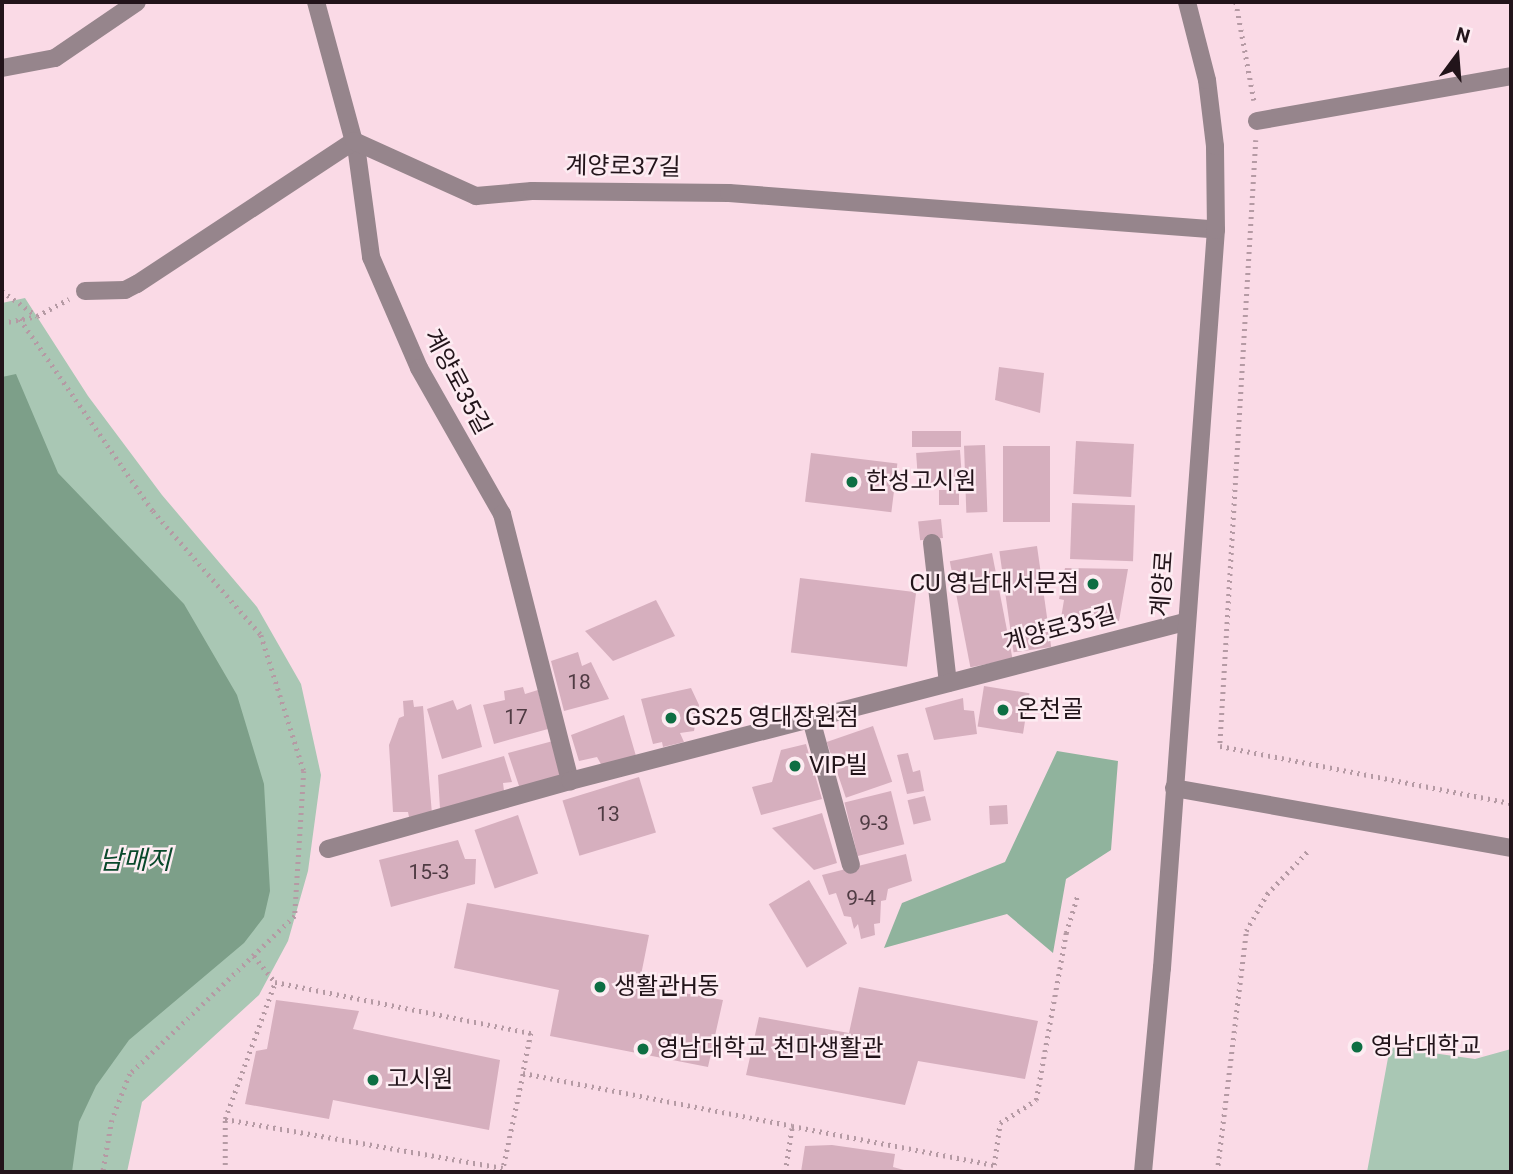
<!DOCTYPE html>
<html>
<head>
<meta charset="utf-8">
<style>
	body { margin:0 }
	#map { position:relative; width:1513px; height:1174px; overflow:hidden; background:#fadae6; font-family:Roboto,"Noto Sans KR",sans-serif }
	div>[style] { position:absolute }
	.green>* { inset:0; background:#a9c7b4 }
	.forest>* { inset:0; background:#90b39d }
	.water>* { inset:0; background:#7d9f89 }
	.building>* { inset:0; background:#d6afbe; transform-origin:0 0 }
	.path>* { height:4.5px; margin-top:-2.25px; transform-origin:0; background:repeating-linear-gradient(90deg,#b59aa4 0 2px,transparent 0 7px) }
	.minor>* { height:18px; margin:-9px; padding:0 9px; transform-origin:9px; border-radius:9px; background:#96858c }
	.dots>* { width:19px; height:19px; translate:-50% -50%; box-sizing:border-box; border:4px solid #fdecf2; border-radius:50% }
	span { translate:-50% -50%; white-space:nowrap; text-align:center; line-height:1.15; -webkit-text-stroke:5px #fdecf2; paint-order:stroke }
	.number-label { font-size:21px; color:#4f3b43 }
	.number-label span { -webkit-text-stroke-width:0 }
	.street-label { font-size:24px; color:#22141a }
	.poi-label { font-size:24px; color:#22141a }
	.left { translate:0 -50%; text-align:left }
	.right { translate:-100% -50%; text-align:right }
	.water-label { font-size:26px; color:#09482b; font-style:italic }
	.frame { position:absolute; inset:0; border:4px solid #22141a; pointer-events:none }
	.north { position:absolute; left:1422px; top:21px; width:70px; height:70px; -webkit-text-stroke:5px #fdecf2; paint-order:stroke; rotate:16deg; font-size:19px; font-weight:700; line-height:28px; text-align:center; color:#22141a }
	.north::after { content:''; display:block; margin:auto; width:24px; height:32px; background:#22141a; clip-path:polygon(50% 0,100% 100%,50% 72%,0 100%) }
</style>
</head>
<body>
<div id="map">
	<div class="green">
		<i style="clip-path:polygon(25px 298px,88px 396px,162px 495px,257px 607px,301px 684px,321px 775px,308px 871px,288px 941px,259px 995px,142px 1102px,127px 1172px,2px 1172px,2px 303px)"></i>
		<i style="clip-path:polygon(1390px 1047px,1475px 1059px,1511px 1049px,1511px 1172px,1367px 1172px)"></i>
	</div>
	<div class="forest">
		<i style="clip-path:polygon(1057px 751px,1118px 761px,1111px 850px,1066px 879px,1053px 953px,1007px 914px,884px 948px,902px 903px,1005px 862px)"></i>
	</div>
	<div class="water">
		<i style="clip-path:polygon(16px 374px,58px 473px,184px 604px,237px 695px,264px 784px,270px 891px,264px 917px,244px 943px,129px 1040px,96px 1086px,79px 1122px,72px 1172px,2px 1172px,2px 377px)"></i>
	</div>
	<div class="building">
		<i style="clip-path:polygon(999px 367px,1044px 373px,1040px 413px,995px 400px)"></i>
		<i style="left:961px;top:431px;width:16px;height:49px;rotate:90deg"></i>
		<i style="left:1076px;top:441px;width:58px;height:53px;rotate:3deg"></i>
		<i style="left:985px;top:445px;width:67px;height:21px;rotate:88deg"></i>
		<i style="left:1003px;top:446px;width:47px;height:76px"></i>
		<i style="left:960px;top:450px;width:31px;height:44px;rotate:86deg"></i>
		<i style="left:811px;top:453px;width:87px;height:49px;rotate:7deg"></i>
		<i style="left:939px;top:490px;width:20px;height:15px"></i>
		<i style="left:1072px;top:503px;width:63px;height:56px;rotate:2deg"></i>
		<i style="left:941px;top:519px;width:19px;height:23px;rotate:84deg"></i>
		<i style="left:1037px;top:546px;width:102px;height:38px;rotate:82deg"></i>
		<i style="left:992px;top:553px;width:108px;height:43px;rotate:79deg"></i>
		<i style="clip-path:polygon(1065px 568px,1128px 569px,1119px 621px,1061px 618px,1064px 600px,1059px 599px)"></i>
		<i style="left:800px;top:578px;width:117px;height:75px;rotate:7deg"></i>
		<i style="clip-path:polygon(656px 600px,675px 636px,613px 661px,585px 631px)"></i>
		<i style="clip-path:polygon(578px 652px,582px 666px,591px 662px,609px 699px,564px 711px,551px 661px)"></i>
		<i style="left:984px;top:686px;width:46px;height:41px;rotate:9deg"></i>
		<i style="clip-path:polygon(523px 687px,525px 694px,538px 690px,548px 729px,494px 744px,483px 705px,505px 700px,504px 691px)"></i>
		<i style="clip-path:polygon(691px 688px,699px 705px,694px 731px,680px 733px,684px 742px,663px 747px,662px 742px,653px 744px,641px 699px)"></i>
		<i style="clip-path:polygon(963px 698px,964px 710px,974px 711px,977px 734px,934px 740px,925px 708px)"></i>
		<i style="clip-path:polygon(413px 700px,414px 707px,423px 706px,432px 814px,409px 817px,408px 812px,393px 812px,389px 745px,399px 718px,404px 716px,403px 701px)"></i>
		<i style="clip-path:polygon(453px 700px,457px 710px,471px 704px,482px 747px,442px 759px,427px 709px)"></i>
		<i style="clip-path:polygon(624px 715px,636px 756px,602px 766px,597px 757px,579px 761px,571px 735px)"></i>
		<i style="left:873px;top:726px;width:59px;height:49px;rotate:71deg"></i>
		<i style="clip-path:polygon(553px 741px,562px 770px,555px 781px,520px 789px,508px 753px)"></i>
		<i style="clip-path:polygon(806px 744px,822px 799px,761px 815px,752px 787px,772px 782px,781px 750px)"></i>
		<i style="clip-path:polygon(908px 753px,913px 772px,920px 770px,924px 791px,907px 794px,897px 755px)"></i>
		<i style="clip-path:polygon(504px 756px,512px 782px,503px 783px,504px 791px,440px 809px,438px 775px)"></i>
		<i style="left:639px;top:777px;width:58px;height:80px;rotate:73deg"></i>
		<i style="left:891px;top:791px;width:55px;height:48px;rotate:76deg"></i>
		<i style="left:925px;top:796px;width:25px;height:18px;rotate:76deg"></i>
		<i style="left:1007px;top:805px;width:19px;height:18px;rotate:87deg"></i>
		<i style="clip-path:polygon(822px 813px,837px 863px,814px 870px,772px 828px)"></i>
		<i style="left:518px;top:815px;width:62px;height:46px;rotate:71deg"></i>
		<i style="clip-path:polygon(458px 840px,465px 859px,476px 859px,475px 884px,391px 907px,379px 860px)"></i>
		<i style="clip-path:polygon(906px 854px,912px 881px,888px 889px,886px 900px,881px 901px,880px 923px,874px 924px,875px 935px,861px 939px,858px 924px,854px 929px,851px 917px,844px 916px,836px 893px,829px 895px,822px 875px)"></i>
		<i style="left:809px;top:880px;width:74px;height:47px;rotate:59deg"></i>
		<i style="clip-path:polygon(467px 903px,649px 935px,639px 985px,723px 1000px,708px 1067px,550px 1036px,559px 990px,454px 968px)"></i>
		<i style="clip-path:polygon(859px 987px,1038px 1021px,1025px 1079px,918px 1061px,905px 1105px,746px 1075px,759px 1017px,849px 1033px)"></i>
		<i style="clip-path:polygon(276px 1000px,359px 1011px,353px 1029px,500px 1060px,489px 1130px,333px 1100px,329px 1119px,245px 1104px,256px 1051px,267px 1049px)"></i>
		<i style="clip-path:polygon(832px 1145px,895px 1154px,893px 1167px,911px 1172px,801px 1172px,805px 1146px)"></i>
	</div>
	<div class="path">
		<i style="left:1236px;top:2px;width:100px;rotate:79.6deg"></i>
		<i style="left:1256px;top:140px;width:607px;rotate:93.4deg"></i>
		<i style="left:1220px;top:746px;width:297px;rotate:11.1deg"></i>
		<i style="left:2px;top:291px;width:43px;rotate:35.5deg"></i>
		<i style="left:20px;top:319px;width:234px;rotate:55.3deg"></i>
		<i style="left:153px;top:511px;width:164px;rotate:48.9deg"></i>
		<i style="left:261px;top:635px;width:143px;rotate:72.5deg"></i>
		<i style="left:304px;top:771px;width:145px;rotate:93.6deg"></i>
		<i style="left:295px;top:916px;width:228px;rotate:136.2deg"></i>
		<i style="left:130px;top:1074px;width:49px;rotate:111.4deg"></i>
		<i style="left:112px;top:1120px;width:53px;rotate:99.8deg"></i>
		<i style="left:2px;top:323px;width:36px;rotate:-11deg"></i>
		<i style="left:37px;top:316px;width:36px;rotate:-28deg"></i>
		<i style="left:254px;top:956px;width:33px;rotate:51deg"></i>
		<i style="left:275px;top:982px;width:261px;rotate:11.3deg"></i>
		<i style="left:531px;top:1033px;width:41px;rotate:101.3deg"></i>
		<i style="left:225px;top:1119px;width:282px;rotate:10deg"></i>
		<i style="left:225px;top:1172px;width:53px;rotate:-90deg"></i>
		<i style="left:225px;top:1119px;width:146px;rotate:-69.9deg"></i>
		<i style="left:502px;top:1172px;width:101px;rotate:-78deg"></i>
		<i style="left:523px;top:1073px;width:274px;rotate:11.1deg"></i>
		<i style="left:785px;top:1172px;width:47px;rotate:-81.3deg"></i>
		<i style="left:792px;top:1126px;width:206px;rotate:10.9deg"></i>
		<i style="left:994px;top:1165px;width:42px;rotate:-81.9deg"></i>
		<i style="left:1000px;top:1123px;width:43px;rotate:-32.6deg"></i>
		<i style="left:1036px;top:1100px;width:170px;rotate:-79.8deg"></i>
		<i style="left:1066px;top:933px;width:41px;rotate:-72.9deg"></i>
		<i style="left:1217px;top:1172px;width:243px;rotate:-83.1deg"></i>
		<i style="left:1246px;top:931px;width:43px;rotate:-60.4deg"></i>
		<i style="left:1267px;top:894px;width:62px;rotate:-46.3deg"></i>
	</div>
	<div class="minor">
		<i style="left:316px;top:2px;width:156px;rotate:74.8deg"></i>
		<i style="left:357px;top:153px;width:105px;rotate:82.3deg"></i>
		<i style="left:371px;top:257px;width:121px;rotate:66.6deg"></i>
		<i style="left:419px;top:368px;width:168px;rotate:60.4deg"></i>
		<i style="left:502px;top:514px;width:276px;rotate:75.7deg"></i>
		<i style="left:2px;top:68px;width:54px;rotate:-10.7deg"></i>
		<i style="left:55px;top:58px;width:99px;rotate:-34.3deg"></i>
		<i style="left:1257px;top:121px;width:258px;rotate:-10deg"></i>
		<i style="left:85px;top:291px;width:40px;rotate:-1.4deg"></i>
		<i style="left:125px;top:290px;width:13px;rotate:-27deg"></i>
		<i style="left:137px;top:284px;width:260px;rotate:-33.4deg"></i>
		<i style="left:354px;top:141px;width:134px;rotate:24.3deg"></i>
		<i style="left:476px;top:196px;width:56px;rotate:-5.1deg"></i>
		<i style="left:532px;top:191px;width:197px;rotate:0.6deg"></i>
		<i style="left:729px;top:193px;width:488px;rotate:4.3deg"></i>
		<i style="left:932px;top:543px;width:141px;rotate:83.5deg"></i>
		<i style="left:811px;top:719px;width:151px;rotate:74.7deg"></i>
		<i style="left:1174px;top:788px;width:342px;rotate:10.1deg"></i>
		<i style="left:328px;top:849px;width:251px;rotate:-15.7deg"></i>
		<i style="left:570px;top:781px;width:635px;rotate:-14.5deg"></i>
		<i style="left:1143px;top:1172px;width:205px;rotate:-84.7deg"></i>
		<i style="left:1162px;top:968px;width:740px;rotate:-85.82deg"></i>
		<i style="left:1216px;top:230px;width:84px;rotate:-90.7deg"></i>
		<i style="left:1215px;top:146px;width:66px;rotate:-96.9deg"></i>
		<i style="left:1207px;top:80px;width:81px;rotate:-104.4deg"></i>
	</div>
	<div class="dots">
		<i style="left:852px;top:482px;background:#0e6e43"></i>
		<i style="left:1093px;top:584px;background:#0e6e43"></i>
		<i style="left:1003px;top:710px;background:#0e6e43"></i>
		<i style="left:671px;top:718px;background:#0e6e43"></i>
		<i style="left:795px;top:766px;background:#0e6e43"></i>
		<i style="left:600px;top:987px;background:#0e6e43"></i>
		<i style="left:1357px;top:1047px;background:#0e6e43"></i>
		<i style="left:643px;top:1049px;background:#0e6e43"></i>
		<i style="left:373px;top:1080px;background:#0e6e43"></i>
	</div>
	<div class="number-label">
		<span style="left:579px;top:682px">18</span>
		<span style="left:516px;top:717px">17</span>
		<span style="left:608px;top:814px">13</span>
		<span style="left:874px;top:823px">9-3</span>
		<span style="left:429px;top:872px">15-3</span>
		<span style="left:861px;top:898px">9-4</span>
	</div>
	<div class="street-label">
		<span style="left:623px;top:167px;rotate:1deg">계양로37길</span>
		<span style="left:457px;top:382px;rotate:62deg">계양로35길</span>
		<span style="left:1163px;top:584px;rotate:-86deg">계양로</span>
		<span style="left:1060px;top:629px;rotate:-15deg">계양로35길</span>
	</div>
	<div class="poi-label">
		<span class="left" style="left:866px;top:482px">한성고시원</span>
		<span class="right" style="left:1079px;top:584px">CU 영남대서문점</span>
		<span class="left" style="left:1017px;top:710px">온천골</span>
		<span class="left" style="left:685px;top:718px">GS25 영대장원점</span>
		<span class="left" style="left:809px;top:766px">VIP빌</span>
		<span class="left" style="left:614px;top:987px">생활관H동</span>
		<span class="left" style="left:1371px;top:1047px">영남대학교</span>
		<span class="left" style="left:657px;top:1049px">영남대학교 천마생활관</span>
		<span class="left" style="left:387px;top:1080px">고시원</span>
	</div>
	<div class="water-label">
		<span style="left:135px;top:861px">남매지</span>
	</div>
	<div class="frame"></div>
	<div class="north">N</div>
</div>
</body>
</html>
